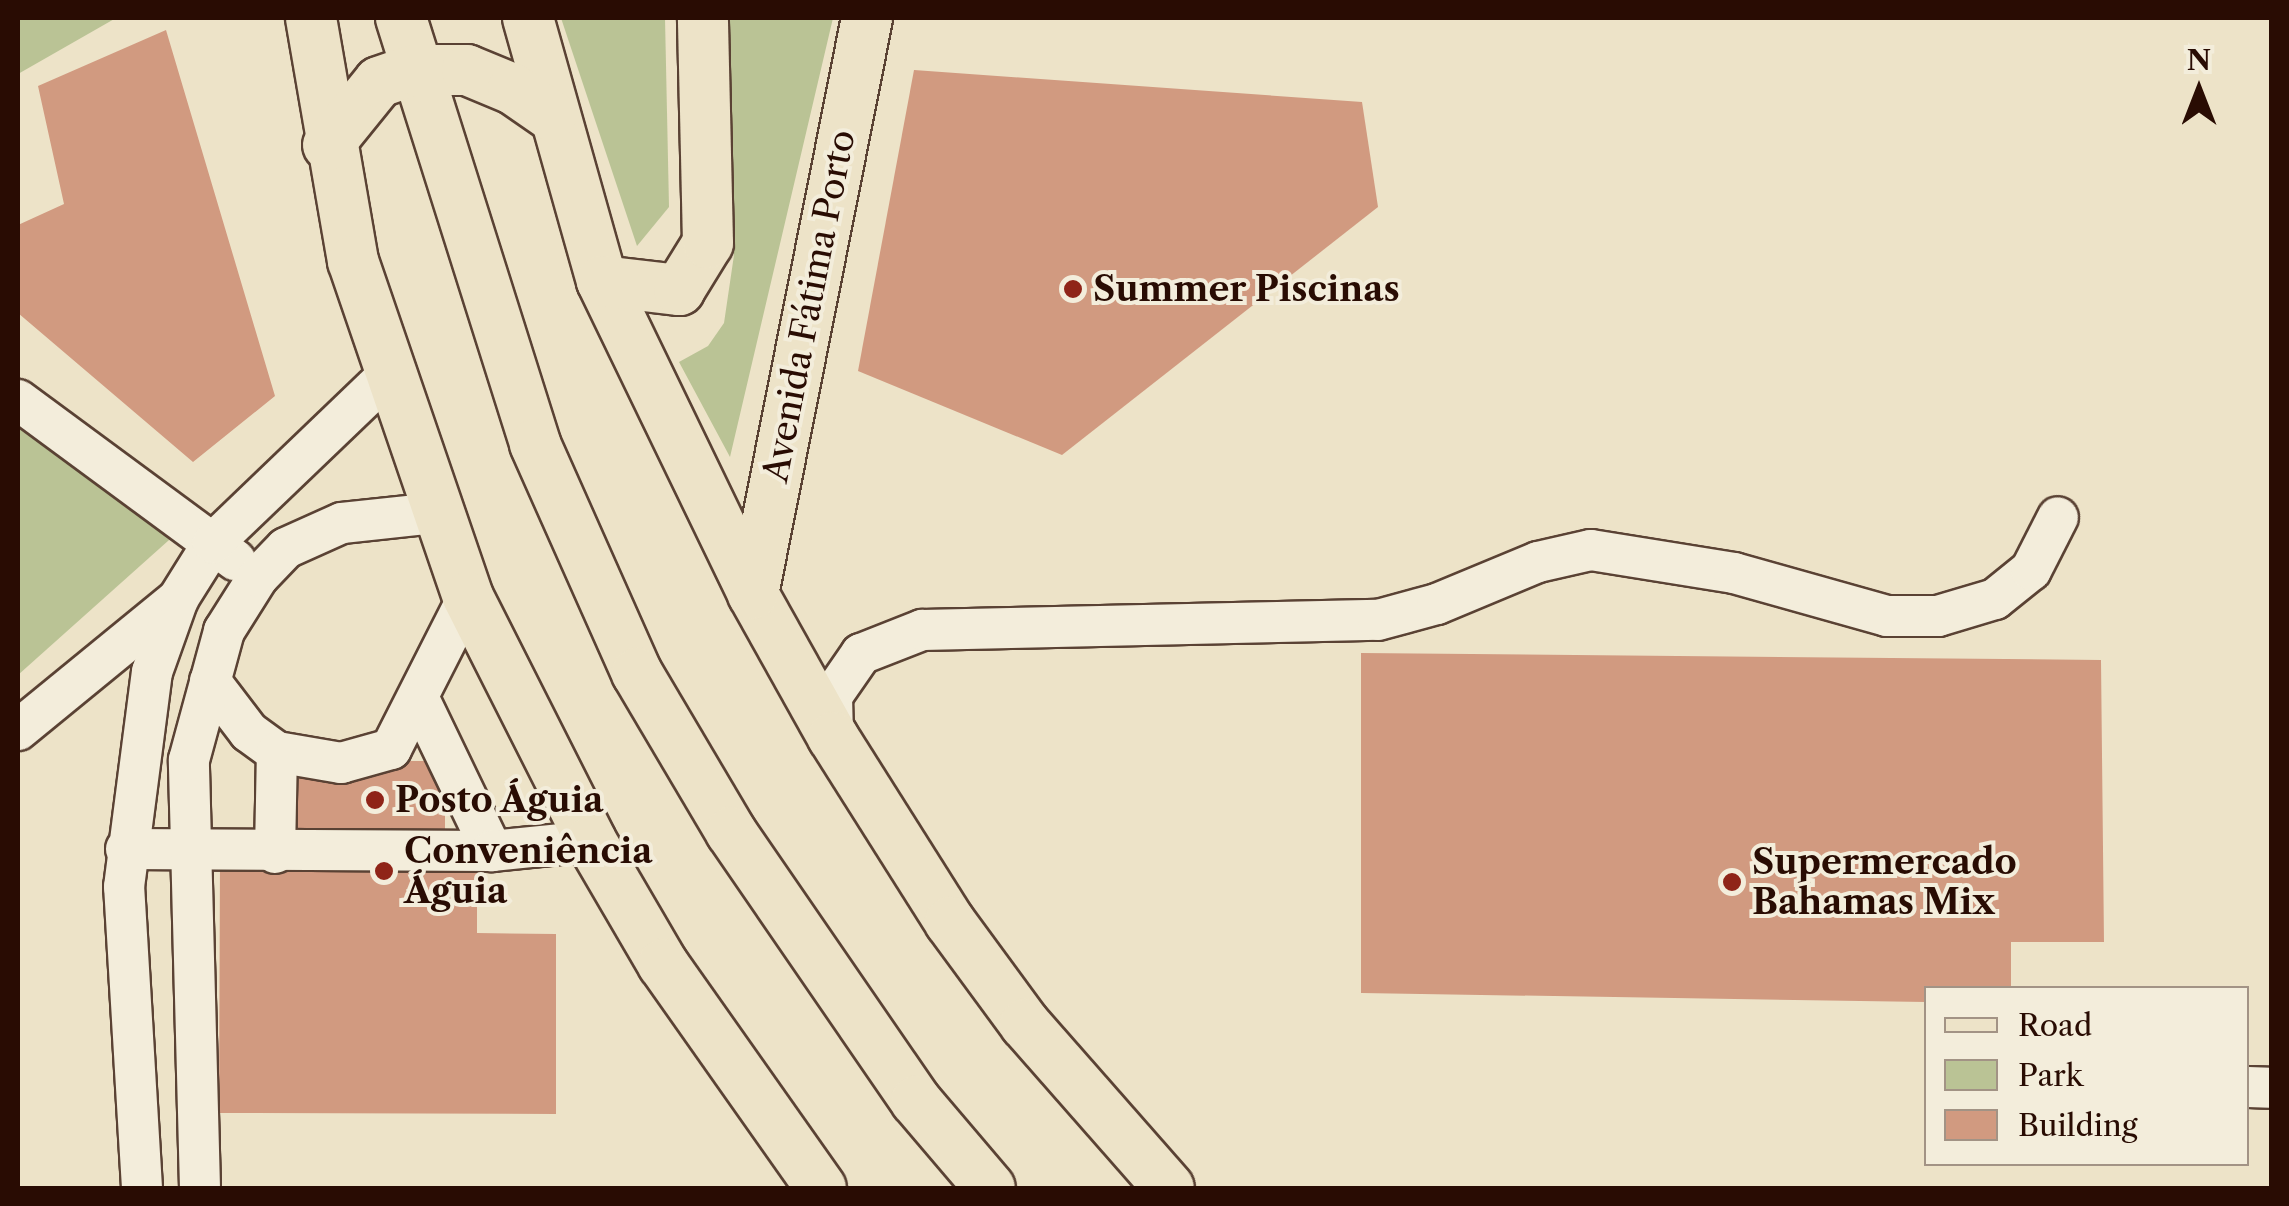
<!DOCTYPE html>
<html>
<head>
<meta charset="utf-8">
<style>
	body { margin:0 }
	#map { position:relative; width:2289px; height:1206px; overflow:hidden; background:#ede3c8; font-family:"Libre Caslon Text",serif }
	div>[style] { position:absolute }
	.green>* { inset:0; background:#bac395 }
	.building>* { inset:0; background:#d19a80; transform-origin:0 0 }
	.roads { filter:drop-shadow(2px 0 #5a4234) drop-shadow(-2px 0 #5a4234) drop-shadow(0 2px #5a4234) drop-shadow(0 -2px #5a4234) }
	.minor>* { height:40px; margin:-20px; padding:0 20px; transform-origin:20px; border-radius:20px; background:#f3eddb }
	.major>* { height:50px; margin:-25px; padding:0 25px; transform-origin:25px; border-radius:25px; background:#ede3c8 }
	.dots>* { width:28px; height:28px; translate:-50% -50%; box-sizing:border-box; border:5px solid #f3eddb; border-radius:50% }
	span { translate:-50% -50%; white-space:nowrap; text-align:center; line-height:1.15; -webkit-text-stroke:8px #f3eddb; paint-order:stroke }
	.poi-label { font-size:35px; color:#290c03; font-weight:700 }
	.left { translate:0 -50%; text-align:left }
	.street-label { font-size:35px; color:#290c03 }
	.frame { position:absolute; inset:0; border:20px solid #290c03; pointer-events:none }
	.legend { position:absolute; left:1924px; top:986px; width:325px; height:180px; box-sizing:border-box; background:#f3eddb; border:2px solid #a29385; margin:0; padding:12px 18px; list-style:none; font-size:30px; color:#290c03 }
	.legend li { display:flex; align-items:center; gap:20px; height:50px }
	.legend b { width:50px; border:2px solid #a29385 }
	.north { position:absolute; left:2149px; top:40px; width:100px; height:100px; -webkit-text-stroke:8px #f3eddb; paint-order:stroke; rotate:0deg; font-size:28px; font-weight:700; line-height:40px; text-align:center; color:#290c03 }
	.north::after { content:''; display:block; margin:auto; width:35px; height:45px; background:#290c03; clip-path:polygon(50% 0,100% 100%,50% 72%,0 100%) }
</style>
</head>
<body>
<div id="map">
	<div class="green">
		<i style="clip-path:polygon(18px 18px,116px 18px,18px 74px)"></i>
		<i style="clip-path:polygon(561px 18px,665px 18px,669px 207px,637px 246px)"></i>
		<i style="clip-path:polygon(726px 18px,833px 18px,730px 457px,679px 362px,708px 346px,724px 323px,734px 255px)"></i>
		<i style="clip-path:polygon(18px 416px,178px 532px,18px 675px)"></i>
	</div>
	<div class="building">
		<i style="clip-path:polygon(166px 30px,275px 396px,193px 462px,18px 313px,18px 225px,64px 204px,38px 86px)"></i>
		<i style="clip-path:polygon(914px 70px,1362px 102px,1378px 207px,1062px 455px,858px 371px)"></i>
		<i style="clip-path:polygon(1361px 653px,2101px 660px,2104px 942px,2011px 942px,2011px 988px,1926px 988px,1926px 1002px,1361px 993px)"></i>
		<i style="left:445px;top:761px;width:70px;height:154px;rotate:90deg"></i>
		<i style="clip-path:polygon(220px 860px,477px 861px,477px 933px,556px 934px,556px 1114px,219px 1113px)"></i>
	</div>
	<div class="roads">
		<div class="minor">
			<i style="left:18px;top:400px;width:270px;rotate:36.4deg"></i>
			<i style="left:210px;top:681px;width:64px;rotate:52.6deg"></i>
			<i style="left:249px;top:732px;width:34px;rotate:36deg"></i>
			<i style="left:277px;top:752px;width:65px;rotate:9.8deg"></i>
			<i style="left:341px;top:763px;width:52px;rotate:-15.6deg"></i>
			<i style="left:391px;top:749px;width:170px;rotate:-63.1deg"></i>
			<i style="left:419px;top:699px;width:169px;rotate:64.3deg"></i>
			<i style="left:18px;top:730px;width:207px;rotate:-39.3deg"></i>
			<i style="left:833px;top:737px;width:41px;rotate:-91.4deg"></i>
			<i style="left:832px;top:696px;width:51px;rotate:-55.4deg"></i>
			<i style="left:861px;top:654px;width:66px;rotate:-21.5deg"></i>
			<i style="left:922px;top:630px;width:456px;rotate:-1.3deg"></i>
			<i style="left:1378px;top:620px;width:61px;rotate:-15.2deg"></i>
			<i style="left:1437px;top:604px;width:109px;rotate:-22.6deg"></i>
			<i style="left:1538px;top:562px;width:54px;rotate:-12.8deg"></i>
			<i style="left:1591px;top:550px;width:145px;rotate:9.1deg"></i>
			<i style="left:1734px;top:573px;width:159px;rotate:15.7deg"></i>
			<i style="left:1887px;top:616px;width:51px"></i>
			<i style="left:1938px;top:616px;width:59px;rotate:-16.6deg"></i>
			<i style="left:1995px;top:599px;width:46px;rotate:-38.9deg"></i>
			<i style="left:2031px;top:570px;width:59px;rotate:-63deg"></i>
			<i style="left:126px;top:849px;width:366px;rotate:0.3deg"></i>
			<i style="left:492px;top:851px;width:100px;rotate:-5.8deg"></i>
			<i style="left:275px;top:853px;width:101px;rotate:-88.9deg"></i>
			<i style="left:2246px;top:1087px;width:26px;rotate:2deg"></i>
			<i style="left:142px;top:1188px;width:302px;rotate:-93.4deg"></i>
			<i style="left:124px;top:887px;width:217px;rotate:-82.6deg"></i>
			<i style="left:152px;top:672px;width:77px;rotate:-70.4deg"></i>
			<i style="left:178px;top:599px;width:66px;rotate:-58deg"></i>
			<i style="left:213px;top:543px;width:244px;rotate:-43.8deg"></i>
			<i style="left:200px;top:1188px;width:428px;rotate:-91.5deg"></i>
			<i style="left:189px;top:760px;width:134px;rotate:-74.8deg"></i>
			<i style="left:224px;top:631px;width:64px;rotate:-57.8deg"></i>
			<i style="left:258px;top:577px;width:40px;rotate:-46deg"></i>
			<i style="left:286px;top:548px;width:61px;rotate:-24.1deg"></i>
			<i style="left:342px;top:523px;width:95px;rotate:-6.1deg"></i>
		</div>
		<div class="major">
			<i style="left:311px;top:18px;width:247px;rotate:80.2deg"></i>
			<i style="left:353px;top:261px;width:355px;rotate:71.1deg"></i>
			<i style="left:468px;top:597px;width:273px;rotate:63.2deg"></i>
			<i style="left:591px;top:841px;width:143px;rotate:59.7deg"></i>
			<i style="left:663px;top:964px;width:274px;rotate:54.8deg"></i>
			<i style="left:401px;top:18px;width:447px;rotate:72.5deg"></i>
			<i style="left:535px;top:444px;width:251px;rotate:66deg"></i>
			<i style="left:637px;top:673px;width:185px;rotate:59.4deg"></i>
			<i style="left:731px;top:832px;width:326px;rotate:55.5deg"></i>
			<i style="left:916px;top:1101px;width:114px;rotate:49.6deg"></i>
			<i style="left:528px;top:18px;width:273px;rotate:74.3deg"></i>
			<i style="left:602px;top:281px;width:348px;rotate:64.2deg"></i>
			<i style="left:753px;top:594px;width:164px;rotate:60.8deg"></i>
			<i style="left:833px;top:737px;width:219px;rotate:57.7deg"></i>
			<i style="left:950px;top:922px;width:127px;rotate:53.7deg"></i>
			<i style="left:1025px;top:1024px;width:218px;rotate:48.7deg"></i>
			<i style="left:328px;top:145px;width:81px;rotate:-51deg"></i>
			<i style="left:379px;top:82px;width:37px;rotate:-19deg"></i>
			<i style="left:414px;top:70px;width:53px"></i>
			<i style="left:467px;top:70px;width:50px;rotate:22.4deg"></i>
			<i style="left:513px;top:89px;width:47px;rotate:34.7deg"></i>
			<i style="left:602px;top:281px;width:78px;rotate:6.7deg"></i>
			<i style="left:679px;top:290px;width:55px;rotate:-58.3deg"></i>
			<i style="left:708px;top:243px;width:225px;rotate:-91.3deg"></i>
			<i style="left:753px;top:594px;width:587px;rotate:-78.8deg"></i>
		</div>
	</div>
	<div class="dots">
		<i style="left:1073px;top:289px;background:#8f2418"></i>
		<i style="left:375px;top:800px;background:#8f2418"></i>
		<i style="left:384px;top:871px;background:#8f2418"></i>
		<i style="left:1732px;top:882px;background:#8f2418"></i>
	</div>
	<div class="poi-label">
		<span class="left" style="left:1093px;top:289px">Summer Piscinas</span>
		<span class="left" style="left:395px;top:800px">Posto Águia</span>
		<span class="left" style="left:404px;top:871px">Conveniência<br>Águia</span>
		<span class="left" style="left:1752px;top:882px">Supermercado<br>Bahamas Mix</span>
	</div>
	<div class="street-label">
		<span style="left:809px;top:306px;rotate:-79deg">Avenida Fátima Porto</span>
	</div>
	<div class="frame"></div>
	<ul class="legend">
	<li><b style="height:12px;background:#ede3c8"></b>Road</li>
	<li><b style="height:28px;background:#bac395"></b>Park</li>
	<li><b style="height:28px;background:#d19a80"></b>Building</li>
	</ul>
	<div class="north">N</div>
</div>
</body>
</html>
